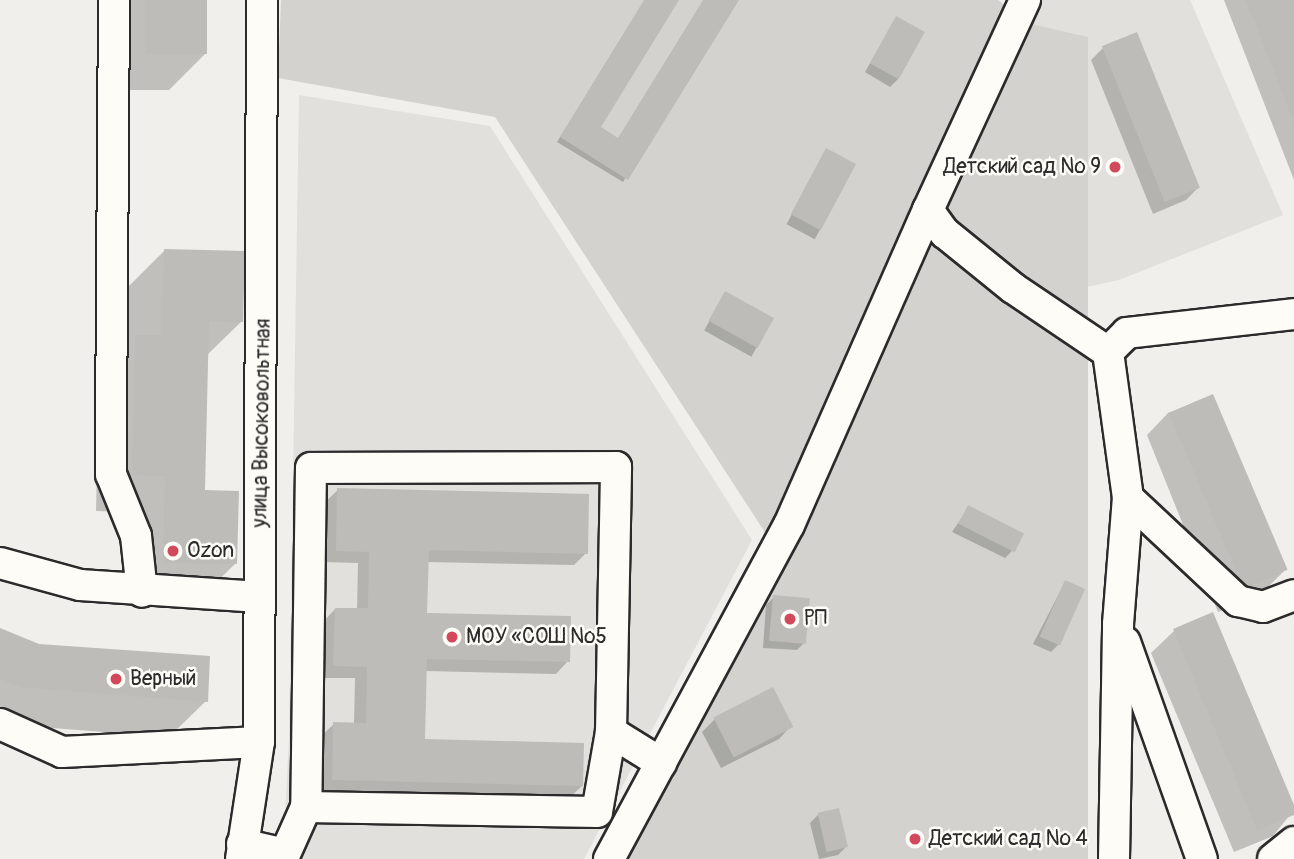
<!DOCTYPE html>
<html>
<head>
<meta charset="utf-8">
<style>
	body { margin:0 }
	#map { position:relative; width:1294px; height:859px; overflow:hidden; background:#f0efeb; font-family:Pangolin,sans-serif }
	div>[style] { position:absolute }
	.built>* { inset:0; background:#e1e0dc }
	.green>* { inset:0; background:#d3d2cf }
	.shadow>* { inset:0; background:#0003; transform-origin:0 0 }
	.building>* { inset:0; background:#bdbcb8; transform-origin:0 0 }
	.roads { filter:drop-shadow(2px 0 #2b2b2b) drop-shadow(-2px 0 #2b2b2b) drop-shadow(0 2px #2b2b2b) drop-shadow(0 -2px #2b2b2b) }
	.minor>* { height:30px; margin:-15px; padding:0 15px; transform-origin:15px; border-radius:15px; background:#fdfcf7 }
	.dots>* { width:19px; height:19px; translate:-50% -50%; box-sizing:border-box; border:4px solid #fdfcf7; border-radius:50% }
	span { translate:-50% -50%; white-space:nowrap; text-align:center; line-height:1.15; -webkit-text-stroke:5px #fdfcf7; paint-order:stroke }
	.poi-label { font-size:21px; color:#2b2b2b }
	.right { translate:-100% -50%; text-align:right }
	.left { translate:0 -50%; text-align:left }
	.street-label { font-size:21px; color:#2b2b2b }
</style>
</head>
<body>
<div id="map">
	<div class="built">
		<i style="clip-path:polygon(1040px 0,1190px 0,1283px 215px,1119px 280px,1073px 290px,988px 119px)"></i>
		<i style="clip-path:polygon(299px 95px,490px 126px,752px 540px,584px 859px,283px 859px,289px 737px)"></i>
	</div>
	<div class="green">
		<i style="clip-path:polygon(281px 0,998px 0,1031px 24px,1088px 37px,1088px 859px,620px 859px,783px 560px,495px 117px,278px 78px)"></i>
	</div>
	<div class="shadow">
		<i style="clip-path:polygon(110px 0,206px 0,206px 53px,169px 90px,110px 90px)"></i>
		<i style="clip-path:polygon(645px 0,677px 0,599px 127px,618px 139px,704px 0,737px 0,623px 182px,557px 142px)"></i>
		<i style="clip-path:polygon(1224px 0,1294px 0,1294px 180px)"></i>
		<i style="clip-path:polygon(896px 18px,898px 79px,890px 87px,865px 72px)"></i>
		<i style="clip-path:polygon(1103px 48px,1198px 188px,1186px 200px,1153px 214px,1091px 60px)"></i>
		<i style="left:826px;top:150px;width:32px;height:84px;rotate:28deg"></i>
		<i style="clip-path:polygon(165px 250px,242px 321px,206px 356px,203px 492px,235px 564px,198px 600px,127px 598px,129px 512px,96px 511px,99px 373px,127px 345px,128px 287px)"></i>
		<i style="left:725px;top:293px;width:54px;height:43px;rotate:29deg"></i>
		<i style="clip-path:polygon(1169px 412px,1285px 570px,1262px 593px,1218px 612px,1147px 435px)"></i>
		<i style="clip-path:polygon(338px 490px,586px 553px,574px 565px,427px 562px,426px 614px,568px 661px,556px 674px,425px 671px,423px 741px,582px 786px,569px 798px,320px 792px,321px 736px,334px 724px,354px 724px,355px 678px,322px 678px,323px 622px,335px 609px,357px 610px,358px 563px,324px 562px,325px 502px)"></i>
		<i style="clip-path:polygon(969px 507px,1013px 550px,1005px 558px,952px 532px)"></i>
		<i style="clip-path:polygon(1065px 582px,1059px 644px,1051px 652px,1033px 644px)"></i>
		<i style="clip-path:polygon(774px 597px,805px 642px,797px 650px,763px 648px,766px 605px)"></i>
		<i style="clip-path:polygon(1212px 615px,1294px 810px,1273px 836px,1234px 852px,1151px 653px,1174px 631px)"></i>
		<i style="clip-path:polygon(0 630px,38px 646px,206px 701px,169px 737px,0 724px)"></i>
		<i style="clip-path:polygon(772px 690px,791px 726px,779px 739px,721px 768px,702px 732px,715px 719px)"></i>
		<i style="clip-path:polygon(818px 815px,846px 847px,838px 855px,819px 859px,810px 823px)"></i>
	</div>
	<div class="building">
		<i style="left:146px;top:0;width:61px;height:54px"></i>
		<i style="clip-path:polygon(644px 0,679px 0,601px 127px,618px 138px,703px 0,739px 0,628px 180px,560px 137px)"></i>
		<i style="clip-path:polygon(1246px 0,1294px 0,1294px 123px)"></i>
		<i style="left:896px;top:16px;width:33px;height:54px;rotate:29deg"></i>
		<i style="left:1137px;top:32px;width:168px;height:38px;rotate:68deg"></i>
		<i style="left:826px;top:148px;width:34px;height:75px;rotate:28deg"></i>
		<i style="clip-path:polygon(164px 249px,245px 251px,243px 322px,209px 321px,205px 490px,239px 491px,237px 564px,163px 563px,165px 476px,132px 475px,135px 335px,162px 335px)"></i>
		<i style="left:725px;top:291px;width:56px;height:34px;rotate:29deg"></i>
		<i style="left:1213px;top:394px;width:191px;height:48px;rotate:67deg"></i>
		<i style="clip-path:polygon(337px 488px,589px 494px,588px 554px,429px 550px,427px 613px,571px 616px,570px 662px,427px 659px,425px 739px,584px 743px,583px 786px,332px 780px,333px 722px,366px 723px,367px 667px,333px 666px,335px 608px,368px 608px,369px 552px,336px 551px)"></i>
		<i style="left:968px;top:505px;width:63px;height:21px;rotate:27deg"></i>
		<i style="left:1065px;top:580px;width:22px;height:62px;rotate:24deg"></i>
		<i style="left:773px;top:595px;width:37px;height:46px;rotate:5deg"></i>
		<i style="clip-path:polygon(1213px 612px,1294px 805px,1294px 815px,1257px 830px,1173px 629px)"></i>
		<i style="clip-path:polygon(0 628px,39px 644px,210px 656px,208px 702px,21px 687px,0 679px)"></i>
		<i style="left:773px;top:687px;width:45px;height:67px;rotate:63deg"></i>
		<i style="left:839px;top:808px;width:40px;height:22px;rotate:77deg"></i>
	</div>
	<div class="roads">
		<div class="minor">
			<i style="left:114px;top:0;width:474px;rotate:90.4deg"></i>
			<i style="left:111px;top:474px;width:67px;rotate:68deg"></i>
			<i style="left:136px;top:536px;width:56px;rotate:83.9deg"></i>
			<i style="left:1025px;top:0;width:231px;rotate:114.8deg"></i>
			<i style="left:928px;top:210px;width:29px;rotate:54deg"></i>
			<i style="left:945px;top:233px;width:87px;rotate:39deg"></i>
			<i style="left:1013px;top:288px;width:115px;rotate:34deg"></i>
			<i style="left:1128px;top:498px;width:151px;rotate:43.1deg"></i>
			<i style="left:1238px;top:601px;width:26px;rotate:13deg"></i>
			<i style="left:1263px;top:607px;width:33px;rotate:-21deg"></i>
			<i style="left:0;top:563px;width:83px;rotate:15.4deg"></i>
			<i style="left:80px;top:585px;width:180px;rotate:3.8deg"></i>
			<i style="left:1125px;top:642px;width:230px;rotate:70.5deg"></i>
			<i style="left:0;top:724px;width:68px;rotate:24.3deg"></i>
			<i style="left:62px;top:752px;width:197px;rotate:-2.9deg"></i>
			<i style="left:611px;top:732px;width:59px;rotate:31.8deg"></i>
			<i style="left:242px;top:844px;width:44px;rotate:13.1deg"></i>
			<i style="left:285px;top:854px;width:51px;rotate:-65.9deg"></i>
			<i style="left:306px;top:807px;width:291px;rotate:1deg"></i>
			<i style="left:597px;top:812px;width:81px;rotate:-80.1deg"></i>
			<i style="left:611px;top:732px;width:265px;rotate:-88.9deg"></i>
			<i style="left:616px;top:467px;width:305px;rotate:179.8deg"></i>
			<i style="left:311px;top:468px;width:339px;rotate:90.8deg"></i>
			<i style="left:241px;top:859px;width:118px;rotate:-81.3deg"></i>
			<i style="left:259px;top:742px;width:742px;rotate:-89.77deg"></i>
			<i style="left:609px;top:859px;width:379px;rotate:-61.7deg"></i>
			<i style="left:789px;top:525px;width:344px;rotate:-66.2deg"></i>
			<i style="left:1114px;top:859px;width:235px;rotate:-89deg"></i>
			<i style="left:1118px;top:624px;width:126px;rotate:-85.5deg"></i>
			<i style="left:1128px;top:498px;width:147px;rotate:-97.8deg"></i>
			<i style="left:1108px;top:352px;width:27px;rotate:-45deg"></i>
			<i style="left:1127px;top:333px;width:168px;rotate:-6.5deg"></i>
			<i style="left:1273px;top:859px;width:27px;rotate:-39deg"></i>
		</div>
	</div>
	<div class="dots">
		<i style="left:1115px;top:167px;background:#d1495b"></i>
		<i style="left:173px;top:551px;background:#d1495b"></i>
		<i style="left:790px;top:619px;background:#d1495b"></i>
		<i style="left:452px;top:637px;background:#d1495b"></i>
		<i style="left:116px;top:679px;background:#d1495b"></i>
		<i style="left:915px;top:839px;background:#d1495b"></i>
	</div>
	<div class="poi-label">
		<span class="right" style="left:1101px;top:167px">Детский сад № 9</span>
		<span class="left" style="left:187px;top:551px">Ozon</span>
		<span class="left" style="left:804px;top:619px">РП</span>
		<span class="left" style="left:466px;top:637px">МОУ «СОШ №5</span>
		<span class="left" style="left:130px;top:679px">Верный</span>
		<span class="left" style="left:929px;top:839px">Детский сад № 4</span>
	</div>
	<div class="street-label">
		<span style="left:262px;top:423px;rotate:-89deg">улица Высоковольтная</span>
	</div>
</div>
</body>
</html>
